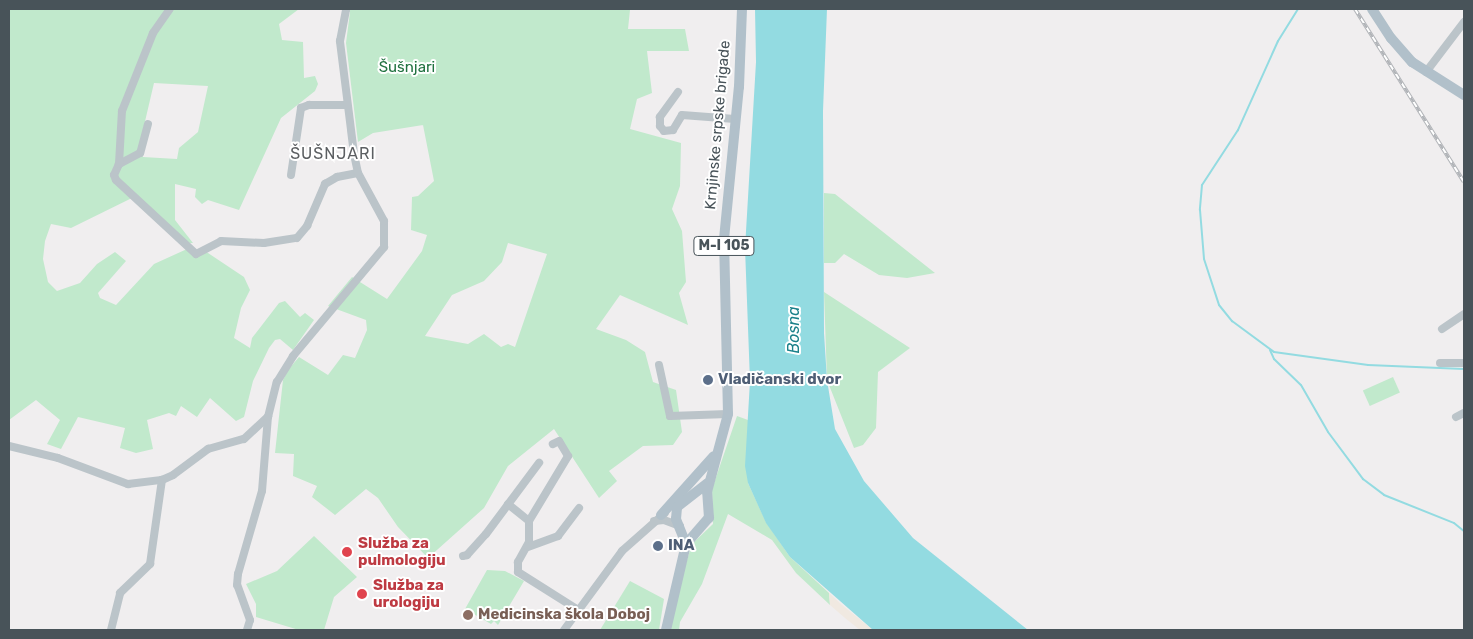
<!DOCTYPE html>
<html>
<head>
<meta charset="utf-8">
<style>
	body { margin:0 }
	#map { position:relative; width:1473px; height:639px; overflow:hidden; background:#f0eeef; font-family:Rubik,sans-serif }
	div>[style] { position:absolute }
	.green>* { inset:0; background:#c1e9cc; transform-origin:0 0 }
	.sand>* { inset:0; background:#f0e9e1 }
	.water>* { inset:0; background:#93dbe1 }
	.stream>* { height:2px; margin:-1px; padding:0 1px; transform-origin:1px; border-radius:1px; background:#93dbe1 }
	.minor>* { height:8px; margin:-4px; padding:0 4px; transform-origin:4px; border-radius:4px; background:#bbc4c9 }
	.major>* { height:10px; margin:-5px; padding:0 5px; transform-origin:5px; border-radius:5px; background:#b1c0ca }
	.rail>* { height:4px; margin-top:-2px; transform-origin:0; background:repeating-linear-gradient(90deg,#fff 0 5.5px,#b1b4b8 0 11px); box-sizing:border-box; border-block:1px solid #b1b4b8 }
	.dots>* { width:14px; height:14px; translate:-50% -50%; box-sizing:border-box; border:2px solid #fff; border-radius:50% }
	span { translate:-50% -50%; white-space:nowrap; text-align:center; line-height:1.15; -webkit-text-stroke:4px #fff; paint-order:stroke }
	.shield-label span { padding:1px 4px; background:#fff; border:1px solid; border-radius:4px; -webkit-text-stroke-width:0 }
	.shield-label { font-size:14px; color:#485359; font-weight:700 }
	.park-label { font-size:15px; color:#217240 }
	.street-label { font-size:15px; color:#485359 }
	.service-label { font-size:15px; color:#4e5e75; font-weight:700 }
	.left { translate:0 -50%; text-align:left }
	.health-label { font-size:15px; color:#be3a42; font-weight:700 }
	.education-label { font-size:15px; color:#785e54; font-weight:700 }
	.neighbourhood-label { font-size:16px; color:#5c5f62; letter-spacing:1px }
	.water-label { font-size:16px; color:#1b818a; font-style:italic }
	.frame { position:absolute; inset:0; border:10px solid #485359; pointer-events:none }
</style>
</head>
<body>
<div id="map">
	<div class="green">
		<i style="clip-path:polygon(evenodd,9px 9px,299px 9px,279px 24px,282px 40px,303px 42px,304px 78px,315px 76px,318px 84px,315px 91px,281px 118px,239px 210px,208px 200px,202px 204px,195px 197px,196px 189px,175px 184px,175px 220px,193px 243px,184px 243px,136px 196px,71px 228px,51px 224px,45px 241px,43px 259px,48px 282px,57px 291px,80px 283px,97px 264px,115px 252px,126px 261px,98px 293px,100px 298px,116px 305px,154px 264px,187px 249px,205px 251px,244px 277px,250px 290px,241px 308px,234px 338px,250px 348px,252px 338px,279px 303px,285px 301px,300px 317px,305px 313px,314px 320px,293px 350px,280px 339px,275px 340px,269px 348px,253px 381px,244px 417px,236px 421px,210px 398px,197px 417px,181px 406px,176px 416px,169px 413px,147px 420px,153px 449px,136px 453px,120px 448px,125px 428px,78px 417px,61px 449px,47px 444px,60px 420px,36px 400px,9px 420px,9px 9px,154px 83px,208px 86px,198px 132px,179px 148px,177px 159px,143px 157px,139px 147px,154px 83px)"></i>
		<i style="clip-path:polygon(evenodd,339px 9px,648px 9px,630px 10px,628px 29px,685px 29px,689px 51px,647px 51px,652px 93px,637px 99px,630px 129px,681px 143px,680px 186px,672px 209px,682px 231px,686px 282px,679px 293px,688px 325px,620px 295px,596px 329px,626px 340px,645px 352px,653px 382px,676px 390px,682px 432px,673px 445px,643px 446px,609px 471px,617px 481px,599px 498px,554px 429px,508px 466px,484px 508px,428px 558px,398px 527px,378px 498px,366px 489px,335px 515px,312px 497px,317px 486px,293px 476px,294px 454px,275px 453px,283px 380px,288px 370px,299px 357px,328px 375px,343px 355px,355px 358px,367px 330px,366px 320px,328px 306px,352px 277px,387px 299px,422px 251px,427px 235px,411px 230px,412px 197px,418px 196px,434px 181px,423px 125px,373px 133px,358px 142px,346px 43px,350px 12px,339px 9px,508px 243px,547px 254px,515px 347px,508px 344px,501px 347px,484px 334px,468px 344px,425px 336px,452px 295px,484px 281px,502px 262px,508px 243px)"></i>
		<i style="clip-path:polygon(824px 193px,835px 194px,935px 273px,907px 278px,879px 275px,844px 254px,835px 263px,824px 263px)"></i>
		<i style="clip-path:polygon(824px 292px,910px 348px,878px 372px,876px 428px,863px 445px,854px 448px,827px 380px)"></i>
		<i style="left:1393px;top:377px;width:17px;height:33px;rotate:66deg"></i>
		<i style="clip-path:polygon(737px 416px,748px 420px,748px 483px,766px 522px,790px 557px,829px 593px,830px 605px,796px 573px,772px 540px,728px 514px,702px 584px,680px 622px,679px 630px,670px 630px,677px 592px,692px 544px,713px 524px,712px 489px)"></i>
		<i style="clip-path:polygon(314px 536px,357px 577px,334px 597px,324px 630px,299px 630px,256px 617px,256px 604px,246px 584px,277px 571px)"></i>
		<i style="clip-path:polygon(487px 570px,505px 571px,524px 581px,498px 625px,494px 621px,491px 624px,465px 609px)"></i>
		<i style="clip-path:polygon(630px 581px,664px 599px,659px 630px,600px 630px)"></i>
	</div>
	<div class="sand">
		<i style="clip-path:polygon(829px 593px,842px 605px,873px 630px,860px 630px,845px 618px,830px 605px)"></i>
	</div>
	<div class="water">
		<i style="clip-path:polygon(755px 9px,827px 9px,823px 111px,824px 333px,827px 380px,835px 429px,864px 481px,913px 538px,1028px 630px,873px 630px,790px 557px,766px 523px,748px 483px,745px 466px,750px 381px,745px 248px,756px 62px)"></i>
	</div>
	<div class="stream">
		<i style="left:1298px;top:9px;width:38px;rotate:122deg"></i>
		<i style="left:1278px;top:41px;width:98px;rotate:114.2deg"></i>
		<i style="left:1238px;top:130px;width:66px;rotate:123.2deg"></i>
		<i style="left:1202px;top:185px;width:25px;rotate:95deg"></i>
		<i style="left:1200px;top:210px;width:49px;rotate:85.3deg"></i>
		<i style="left:1204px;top:259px;width:48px;rotate:71.9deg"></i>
		<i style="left:1219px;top:305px;width:21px;rotate:51deg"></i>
		<i style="left:1232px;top:321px;width:52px;rotate:36.4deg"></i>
		<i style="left:1274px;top:352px;width:95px;rotate:7.9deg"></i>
		<i style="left:1368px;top:365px;width:96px;rotate:2.4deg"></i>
		<i style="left:1270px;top:350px;width:10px;rotate:66deg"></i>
		<i style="left:1274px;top:359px;width:37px;rotate:44deg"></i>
		<i style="left:1301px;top:385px;width:54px;rotate:60.1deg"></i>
		<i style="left:1328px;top:432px;width:59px;rotate:53.3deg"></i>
		<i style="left:1363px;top:479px;width:26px;rotate:37deg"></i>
		<i style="left:1384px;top:495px;width:75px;rotate:21.8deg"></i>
		<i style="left:1454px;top:523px;width:13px;rotate:39deg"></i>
	</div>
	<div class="minor">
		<i style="left:1426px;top:72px;width:63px;rotate:-52.8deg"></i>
		<i style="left:678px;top:92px;width:31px;rotate:126deg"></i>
		<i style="left:660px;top:117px;width:9px;rotate:90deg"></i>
		<i style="left:660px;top:126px;width:6px;rotate:51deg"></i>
		<i style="left:664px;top:131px;width:9px;rotate:-6deg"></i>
		<i style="left:673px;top:130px;width:17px;rotate:-59deg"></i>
		<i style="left:682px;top:115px;width:53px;rotate:4.3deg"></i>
		<i style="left:148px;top:124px;width:30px;rotate:105deg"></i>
		<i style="left:140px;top:153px;width:24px;rotate:152deg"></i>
		<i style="left:119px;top:164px;width:12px;rotate:114deg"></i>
		<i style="left:114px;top:175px;width:5px;rotate:68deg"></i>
		<i style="left:116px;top:180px;width:109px;rotate:42.8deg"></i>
		<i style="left:196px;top:254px;width:28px;rotate:-27deg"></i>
		<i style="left:221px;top:241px;width:43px;rotate:2.7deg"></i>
		<i style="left:264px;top:243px;width:33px;rotate:-9deg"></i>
		<i style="left:297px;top:238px;width:16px;rotate:-50deg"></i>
		<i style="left:307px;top:226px;width:46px;rotate:-66.8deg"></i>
		<i style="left:325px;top:184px;width:14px;rotate:-30deg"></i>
		<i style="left:337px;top:177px;width:21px;rotate:-11deg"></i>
		<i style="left:119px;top:164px;width:53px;rotate:-86.8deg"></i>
		<i style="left:122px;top:111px;width:84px;rotate:-68.3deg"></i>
		<i style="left:153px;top:33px;width:29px;rotate:-55deg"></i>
		<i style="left:291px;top:175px;width:68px;rotate:-81.5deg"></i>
		<i style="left:301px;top:108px;width:9px;rotate:-21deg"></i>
		<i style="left:309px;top:105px;width:38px"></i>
		<i style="left:1442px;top:329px;width:27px;rotate:-34deg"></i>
		<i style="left:1440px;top:363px;width:24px"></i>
		<i style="left:659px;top:365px;width:52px;rotate:77.8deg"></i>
		<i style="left:670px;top:416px;width:58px;rotate:-2deg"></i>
		<i style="left:1456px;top:417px;width:9px;rotate:-27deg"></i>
		<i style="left:9px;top:446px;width:50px;rotate:13.8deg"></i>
		<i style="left:58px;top:458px;width:75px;rotate:20.4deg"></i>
		<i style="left:128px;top:484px;width:34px;rotate:-7deg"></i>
		<i style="left:508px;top:504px;width:27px;rotate:39deg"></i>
		<i style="left:529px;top:521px;width:21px;rotate:90deg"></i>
		<i style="left:529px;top:542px;width:23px;rotate:119deg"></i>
		<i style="left:518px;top:562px;width:10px;rotate:90deg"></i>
		<i style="left:518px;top:572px;width:71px;rotate:32.3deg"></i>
		<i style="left:529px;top:521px;width:76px;rotate:-59deg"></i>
		<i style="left:568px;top:456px;width:17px;rotate:-121deg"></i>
		<i style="left:559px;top:441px;width:7px;rotate:153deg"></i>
		<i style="left:654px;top:521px;width:10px;rotate:-6deg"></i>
		<i style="left:664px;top:520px;width:17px;rotate:21deg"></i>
		<i style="left:528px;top:547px;width:32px;rotate:-20deg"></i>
		<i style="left:558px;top:536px;width:35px;rotate:-53deg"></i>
		<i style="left:463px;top:556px;width:4px;rotate:-14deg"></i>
		<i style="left:467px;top:555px;width:28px;rotate:-48deg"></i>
		<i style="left:486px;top:534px;width:89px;rotate:-53.3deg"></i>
		<i style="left:111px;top:630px;width:38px;rotate:-76deg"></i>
		<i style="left:120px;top:593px;width:42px;rotate:-44deg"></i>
		<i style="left:150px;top:564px;width:85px;rotate:-81.9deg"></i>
		<i style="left:162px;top:480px;width:12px;rotate:-24deg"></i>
		<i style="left:173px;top:475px;width:44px;rotate:-36.6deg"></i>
		<i style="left:208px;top:449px;width:37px;rotate:-16deg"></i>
		<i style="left:244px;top:439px;width:33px;rotate:-43deg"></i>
		<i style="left:247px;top:630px;width:10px;rotate:-73deg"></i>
		<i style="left:250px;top:620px;width:37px;rotate:-110deg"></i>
		<i style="left:237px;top:585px;width:11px;rotate:-85deg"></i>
		<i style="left:238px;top:574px;width:86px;rotate:-73.9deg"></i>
		<i style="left:262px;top:491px;width:74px;rotate:-85.4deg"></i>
		<i style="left:268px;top:417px;width:36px;rotate:-76deg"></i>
		<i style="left:277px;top:382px;width:31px;rotate:-58deg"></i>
		<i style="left:293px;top:356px;width:142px;rotate:-50.1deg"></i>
		<i style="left:384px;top:247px;width:26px;rotate:-90deg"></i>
		<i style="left:384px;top:221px;width:55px;rotate:-118.4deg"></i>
		<i style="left:358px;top:173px;width:19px;rotate:-102deg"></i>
		<i style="left:354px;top:154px;width:114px;rotate:-97.1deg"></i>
		<i style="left:340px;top:41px;width:33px;rotate:-79deg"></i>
		<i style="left:564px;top:630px;width:98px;rotate:-53.7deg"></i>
		<i style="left:622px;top:551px;width:57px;rotate:-41.5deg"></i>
	</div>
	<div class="major">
		<i style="left:1372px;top:9px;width:35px;rotate:57deg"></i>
		<i style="left:1391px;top:38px;width:32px;rotate:49deg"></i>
		<i style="left:1412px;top:62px;width:62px;rotate:32.4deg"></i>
		<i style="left:661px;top:515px;width:79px;rotate:-48.1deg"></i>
		<i style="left:686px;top:544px;width:27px;rotate:-112deg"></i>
		<i style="left:676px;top:519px;width:12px;rotate:-85deg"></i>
		<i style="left:677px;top:507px;width:39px;rotate:-38deg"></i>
		<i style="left:666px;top:630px;width:88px;rotate:-76.9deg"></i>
		<i style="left:686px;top:544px;width:35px;rotate:-49deg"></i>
		<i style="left:709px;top:518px;width:26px;rotate:-94deg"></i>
		<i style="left:707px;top:492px;width:81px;rotate:-74.9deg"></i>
		<i style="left:728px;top:414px;width:175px;rotate:-91.3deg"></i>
		<i style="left:724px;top:239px;width:153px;rotate:-84.4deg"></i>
		<i style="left:739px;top:87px;width:78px;rotate:-87.8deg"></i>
	</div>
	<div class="rail">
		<i style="left:1355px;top:9px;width:204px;rotate:57.8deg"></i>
	</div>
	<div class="dots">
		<i style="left:708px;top:380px;background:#5c6f8a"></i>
		<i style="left:658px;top:546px;background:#5c6f8a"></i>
		<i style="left:347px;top:552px;background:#e0444e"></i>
		<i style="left:362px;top:594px;background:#e0444e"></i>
		<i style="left:468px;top:615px;background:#8d6e63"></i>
	</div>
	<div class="shield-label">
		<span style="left:724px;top:246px">M-I 105</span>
	</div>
	<div class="park-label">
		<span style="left:407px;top:68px">Šušnjari</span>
	</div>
	<div class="street-label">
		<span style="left:718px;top:125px;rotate:-85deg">Krnjinske srpske brigade</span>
	</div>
	<div class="service-label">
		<span class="left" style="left:718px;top:380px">Vladičanski dvor</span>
		<span class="left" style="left:668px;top:546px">INA</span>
	</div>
	<div class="health-label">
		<span class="left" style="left:358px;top:552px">Služba za<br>pulmologiju</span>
		<span class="left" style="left:373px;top:594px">Služba za<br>urologiju</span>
	</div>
	<div class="education-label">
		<span class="left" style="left:478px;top:615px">Medicinska škola Doboj</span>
	</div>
	<div class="neighbourhood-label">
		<span style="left:333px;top:154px">ŠUŠNJARI</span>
	</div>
	<div class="water-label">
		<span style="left:794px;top:330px;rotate:-90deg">Bosna</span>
	</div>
	<div class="frame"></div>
</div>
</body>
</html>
